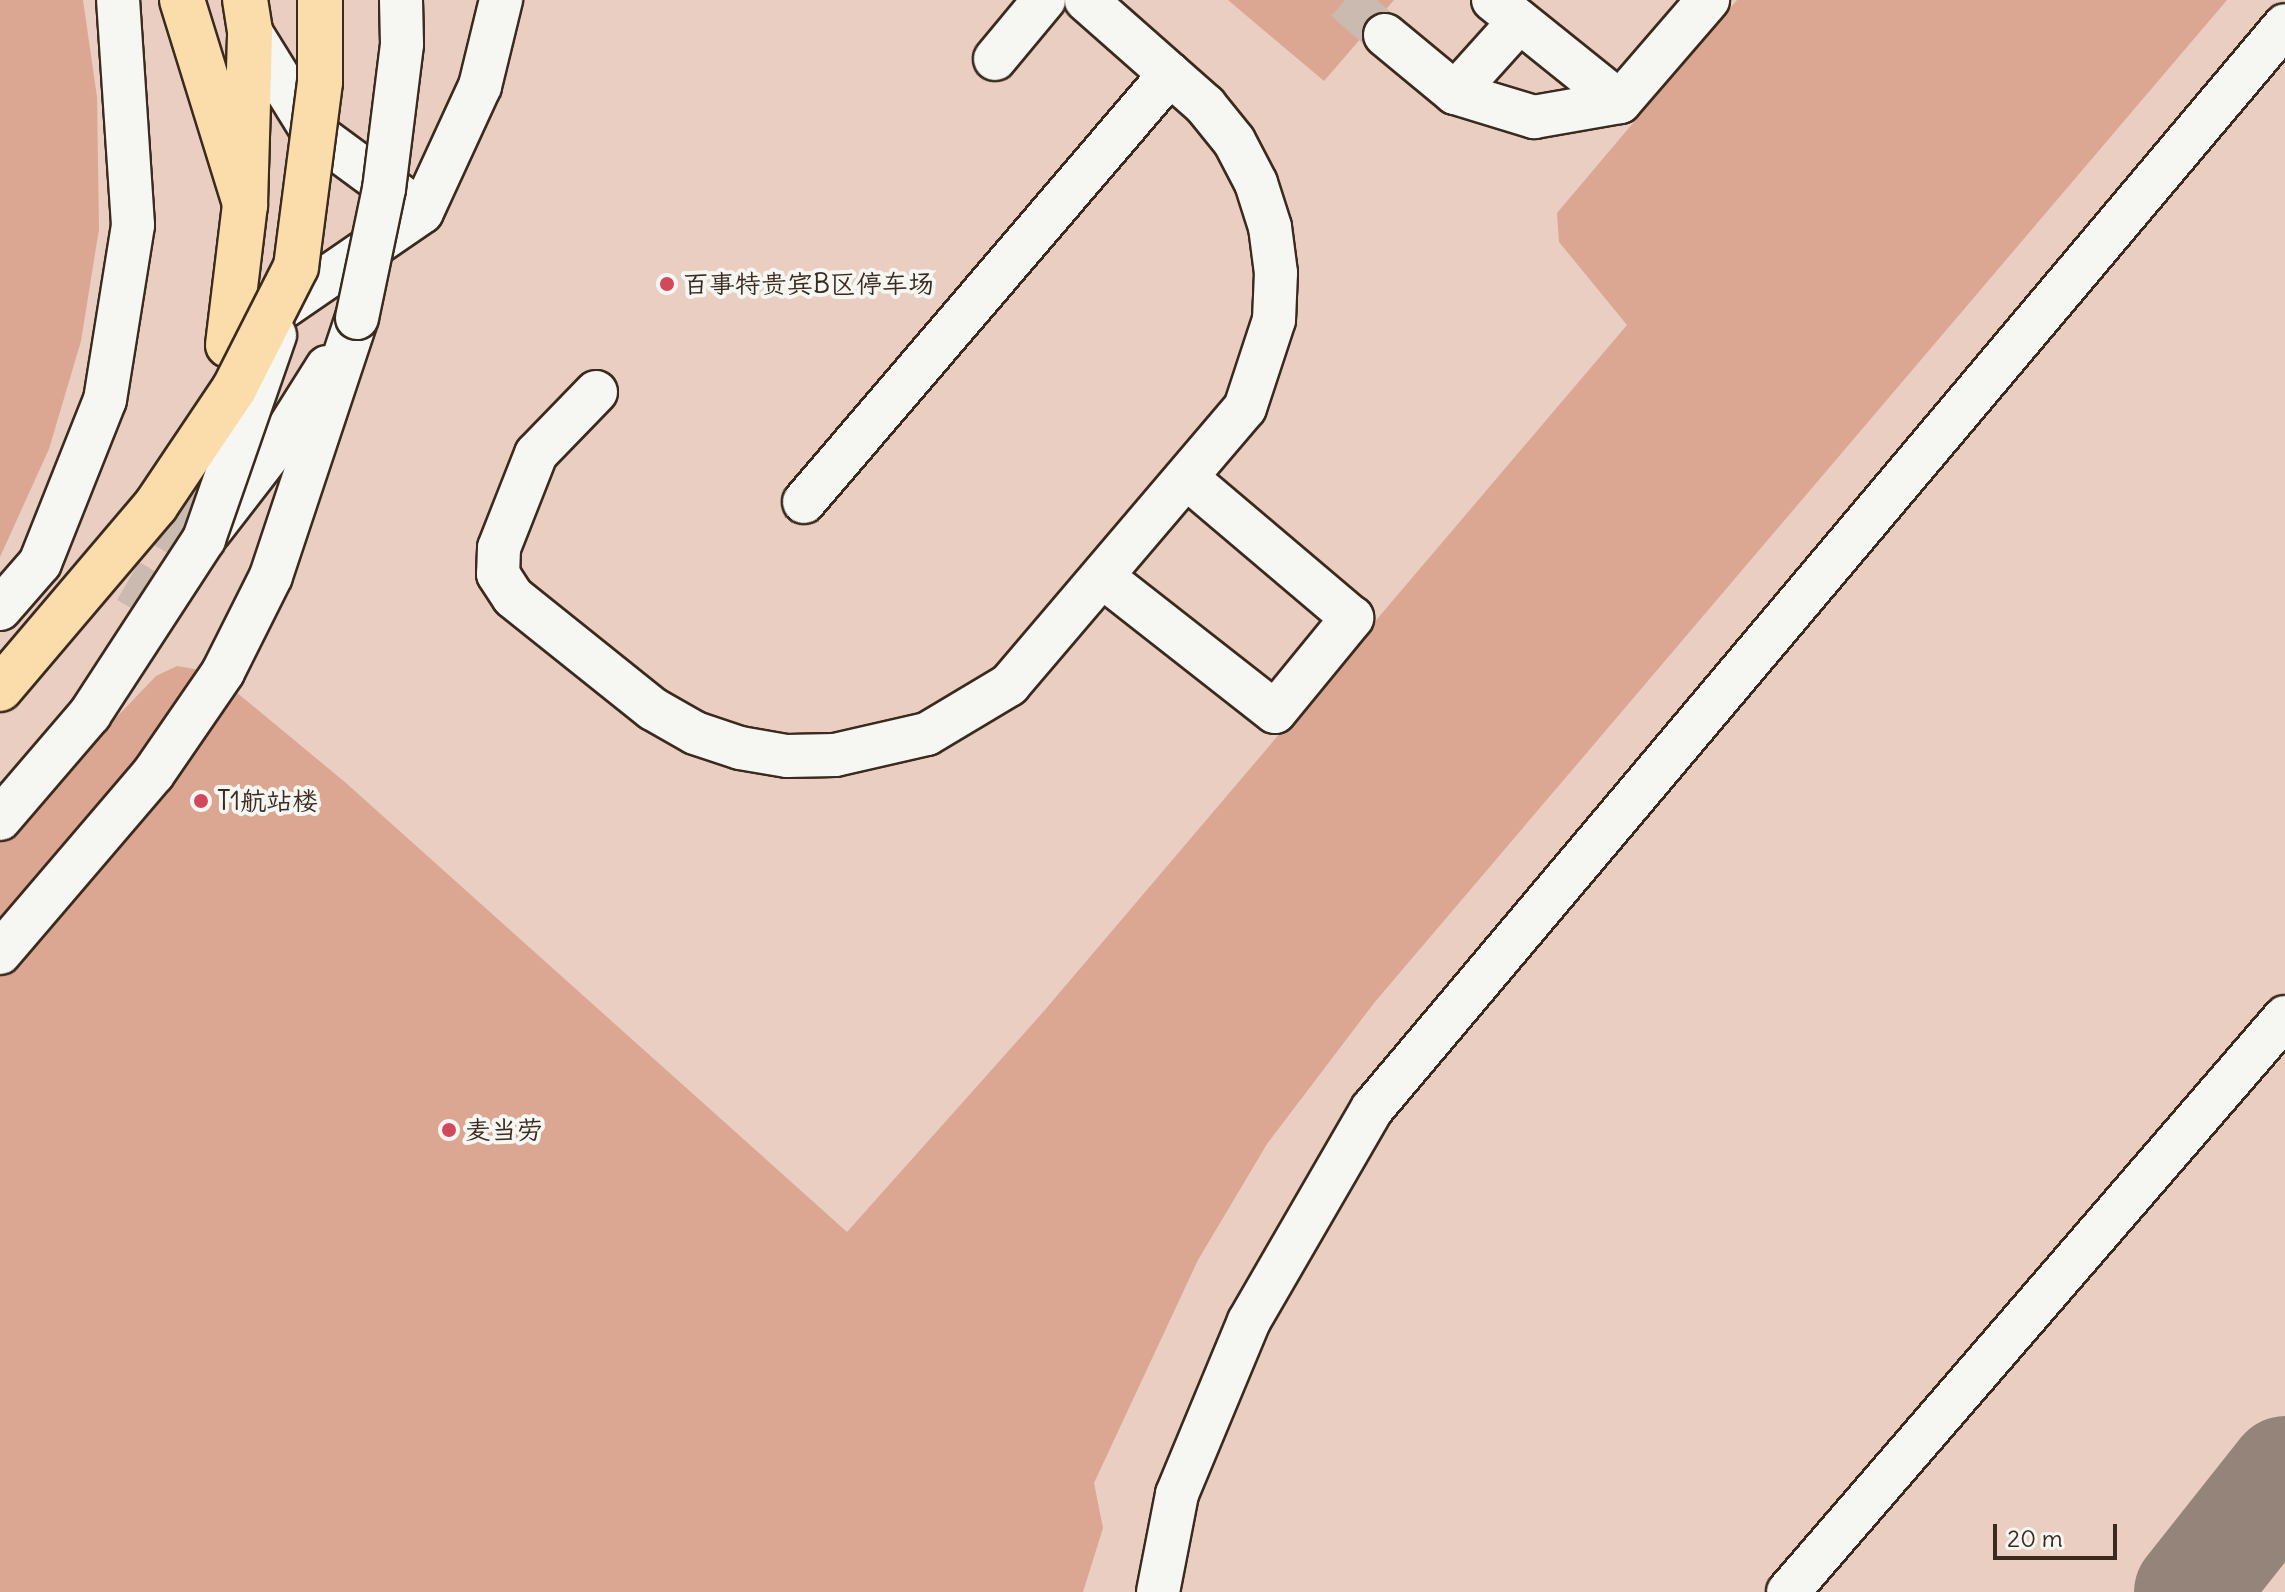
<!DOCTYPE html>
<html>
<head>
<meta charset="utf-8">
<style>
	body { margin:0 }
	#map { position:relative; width:2285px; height:1592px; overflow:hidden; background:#eeded5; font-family:Delius,"LXGW WenKai TC",sans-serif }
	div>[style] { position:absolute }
	.built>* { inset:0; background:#e9cec1; transform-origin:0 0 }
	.taxiway>* { height:112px; margin:-56px; padding:0 56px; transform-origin:56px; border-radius:56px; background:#94847a }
	.building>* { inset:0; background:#dca792 }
	.minor-tunnel>* { height:42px; margin-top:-21px; transform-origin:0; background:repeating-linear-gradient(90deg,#cabab0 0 42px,transparent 0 63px) }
	.major-tunnel>* { height:44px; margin-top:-22px; transform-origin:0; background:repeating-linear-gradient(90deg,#cabab0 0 44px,transparent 0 66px) }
	.roads { filter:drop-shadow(2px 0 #3b2a1e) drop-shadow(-2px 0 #3b2a1e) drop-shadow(0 2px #3b2a1e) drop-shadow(0 -2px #3b2a1e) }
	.minor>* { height:42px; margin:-21px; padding:0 21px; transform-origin:21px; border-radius:21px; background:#f6f6f2 }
	.major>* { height:44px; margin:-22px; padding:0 22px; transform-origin:22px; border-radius:22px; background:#fbddab }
	.highway>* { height:44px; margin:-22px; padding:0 22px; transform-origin:22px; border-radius:22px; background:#fbddab }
	.bridges { filter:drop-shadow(2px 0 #3b2a1e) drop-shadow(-2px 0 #3b2a1e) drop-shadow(0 2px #3b2a1e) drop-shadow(0 -2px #3b2a1e) }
	.minor-bridge>* { height:42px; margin:-21px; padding:0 21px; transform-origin:21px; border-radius:21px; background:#f6f6f2 }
	.highway-bridge>* { height:44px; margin:-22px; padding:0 22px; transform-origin:22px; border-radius:22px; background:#fbddab }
	.dots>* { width:22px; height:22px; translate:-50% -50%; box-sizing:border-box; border:4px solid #f6f6f2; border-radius:50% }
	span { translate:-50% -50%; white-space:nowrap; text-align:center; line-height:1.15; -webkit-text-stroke:8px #f6f6f2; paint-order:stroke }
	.poi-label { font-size:26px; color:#3b2a1e }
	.left { translate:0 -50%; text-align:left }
	.scale { position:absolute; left:1993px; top:1524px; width:124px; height:36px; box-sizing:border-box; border:4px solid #3b2a1e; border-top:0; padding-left:10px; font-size:24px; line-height:28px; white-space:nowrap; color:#3b2a1e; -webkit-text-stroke:6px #f6f6f2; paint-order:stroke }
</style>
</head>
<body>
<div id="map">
	<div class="built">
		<i style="left:0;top:0;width:2285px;height:1592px"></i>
	</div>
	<div class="taxiway">
		<i style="left:2190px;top:1592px;width:153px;rotate:-51.6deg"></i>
	</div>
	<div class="building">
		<i style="clip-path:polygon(0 0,83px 0,97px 97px,99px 229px,81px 341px,49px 449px,0 557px)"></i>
		<i style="clip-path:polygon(1228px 0,1394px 0,1324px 81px)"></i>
		<i style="clip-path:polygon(1737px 0,2227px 0,1374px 1003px,1267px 1144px,1198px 1260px,1094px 1483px,1103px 1528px,1083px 1592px,0 1592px,0 839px,156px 676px,177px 666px,212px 672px,346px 783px,847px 1232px,1044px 1011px,1627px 325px,1559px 242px,1557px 213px)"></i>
	</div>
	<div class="minor-tunnel">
		<i style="left:1345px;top:0;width:53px;rotate:41.2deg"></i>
	</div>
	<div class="major-tunnel">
		<i style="left:136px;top:611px;width:88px;rotate:-59.9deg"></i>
		<i style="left:180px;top:535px;width:103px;rotate:-76deg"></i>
	</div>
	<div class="roads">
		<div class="minor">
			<i style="left:1493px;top:0;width:163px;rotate:38.8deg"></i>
			<i style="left:1620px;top:102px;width:135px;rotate:-49.2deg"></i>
			<i style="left:250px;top:31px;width:118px;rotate:58.2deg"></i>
			<i style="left:312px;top:131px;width:123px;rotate:36.4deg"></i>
			<i style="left:1385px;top:35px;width:91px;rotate:39.6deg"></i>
			<i style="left:1455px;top:93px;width:96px;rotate:-48deg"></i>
			<i style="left:995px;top:59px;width:77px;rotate:-50.3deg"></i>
			<i style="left:1455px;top:93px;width:83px;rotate:16.9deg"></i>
			<i style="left:1534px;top:117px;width:87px;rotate:-9.9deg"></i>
			<i style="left:262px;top:322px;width:194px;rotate:-34.5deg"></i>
			<i style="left:422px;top:212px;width:139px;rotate:-65.3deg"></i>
			<i style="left:480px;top:86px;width:89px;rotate:-76.3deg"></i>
			<i style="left:596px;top:392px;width:86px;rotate:134.1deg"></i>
			<i style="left:536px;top:454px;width:101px;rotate:111.5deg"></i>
			<i style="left:499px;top:548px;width:26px;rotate:92deg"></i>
			<i style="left:498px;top:574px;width:27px;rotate:57deg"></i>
			<i style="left:513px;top:597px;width:179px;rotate:38.7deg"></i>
			<i style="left:653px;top:709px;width:48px;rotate:29.7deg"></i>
			<i style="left:695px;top:733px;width:47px;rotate:18.4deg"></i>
			<i style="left:740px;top:748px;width:48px;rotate:9.7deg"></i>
			<i style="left:787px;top:756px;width:48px;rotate:-1.2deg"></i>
			<i style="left:835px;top:755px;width:94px;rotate:-12.9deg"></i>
			<i style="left:927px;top:734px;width:96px;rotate:-30.9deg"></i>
			<i style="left:1009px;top:685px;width:364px;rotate:-49.6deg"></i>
			<i style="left:1245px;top:408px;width:93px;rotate:-71.8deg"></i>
			<i style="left:1274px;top:320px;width:47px;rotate:-87.6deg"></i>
			<i style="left:1276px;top:273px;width:46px;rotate:-97.4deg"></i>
			<i style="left:1270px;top:227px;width:46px;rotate:-107.7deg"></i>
			<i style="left:1256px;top:183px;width:47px;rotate:-117.6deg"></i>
			<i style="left:1234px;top:141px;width:46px;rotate:-128.9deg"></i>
			<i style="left:1205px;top:105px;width:159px;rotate:-138.6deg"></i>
			<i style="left:804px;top:502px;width:563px;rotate:-49.46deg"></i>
			<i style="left:210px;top:531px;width:123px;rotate:-52.3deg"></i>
			<i style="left:285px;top:434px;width:79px;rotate:-57.9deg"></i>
			<i style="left:1104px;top:578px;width:217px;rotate:38.1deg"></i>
			<i style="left:1275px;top:712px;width:122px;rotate:-50.7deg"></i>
			<i style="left:1352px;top:618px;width:214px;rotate:-139.7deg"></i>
			<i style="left:0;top:609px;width:61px;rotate:-49deg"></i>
			<i style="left:40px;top:563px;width:175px;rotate:-68.3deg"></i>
			<i style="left:105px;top:400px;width:177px;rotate:-80.9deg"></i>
			<i style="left:133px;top:225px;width:225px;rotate:-93.8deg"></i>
			<i style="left:0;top:953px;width:235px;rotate:-49.5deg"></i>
			<i style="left:153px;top:774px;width:124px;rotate:-55.5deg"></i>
			<i style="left:223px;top:672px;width:107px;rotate:-63.4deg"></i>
			<i style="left:271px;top:576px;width:272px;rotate:-71.6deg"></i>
			<i style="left:1158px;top:1592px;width:100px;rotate:-79deg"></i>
			<i style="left:1177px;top:1494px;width:187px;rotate:-67.4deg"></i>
			<i style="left:1249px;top:1321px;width:245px;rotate:-59.9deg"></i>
			<i style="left:1372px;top:1109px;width:1417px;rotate:-49.89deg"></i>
			<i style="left:1788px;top:1592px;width:760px;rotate:-49.16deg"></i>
		</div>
		<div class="major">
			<i style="left:228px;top:345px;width:142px;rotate:-83.1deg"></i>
			<i style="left:245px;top:204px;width:173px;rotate:-88.3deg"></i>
			<i style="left:250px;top:31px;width:31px;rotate:-99deg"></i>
		</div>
		<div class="highway">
			<i style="left:182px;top:0;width:214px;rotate:72.8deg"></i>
		</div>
	</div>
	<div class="bridges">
		<div class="minor-bridge">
			<i style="left:357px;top:318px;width:132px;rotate:-78.2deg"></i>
			<i style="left:384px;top:189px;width:146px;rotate:-82.9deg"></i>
			<i style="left:402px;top:44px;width:44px;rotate:-91.3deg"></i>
			<i style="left:0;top:819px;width:138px;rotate:-49.4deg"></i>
			<i style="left:90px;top:714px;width:209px;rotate:-56.9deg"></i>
			<i style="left:204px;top:539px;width:216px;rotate:-70.8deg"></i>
		</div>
		<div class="highway-bridge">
			<i style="left:0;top:689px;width:241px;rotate:-49.7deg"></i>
			<i style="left:156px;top:505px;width:140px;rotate:-56.1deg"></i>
			<i style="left:234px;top:389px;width:137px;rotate:-63.1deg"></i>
			<i style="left:296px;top:267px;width:187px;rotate:-82.6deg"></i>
			<i style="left:320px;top:82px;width:82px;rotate:-90deg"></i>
		</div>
	</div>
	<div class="dots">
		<i style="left:667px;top:284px;background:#d1495b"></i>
		<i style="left:201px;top:801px;background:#d1495b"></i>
		<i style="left:449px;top:1130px;background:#d1495b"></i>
	</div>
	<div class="poi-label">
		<span class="left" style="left:683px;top:284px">百事特贵宾B区停车场</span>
		<span class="left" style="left:217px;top:801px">T1航站楼</span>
		<span class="left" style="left:465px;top:1130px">麦当劳</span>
	</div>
	<div class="scale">20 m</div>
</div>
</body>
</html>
